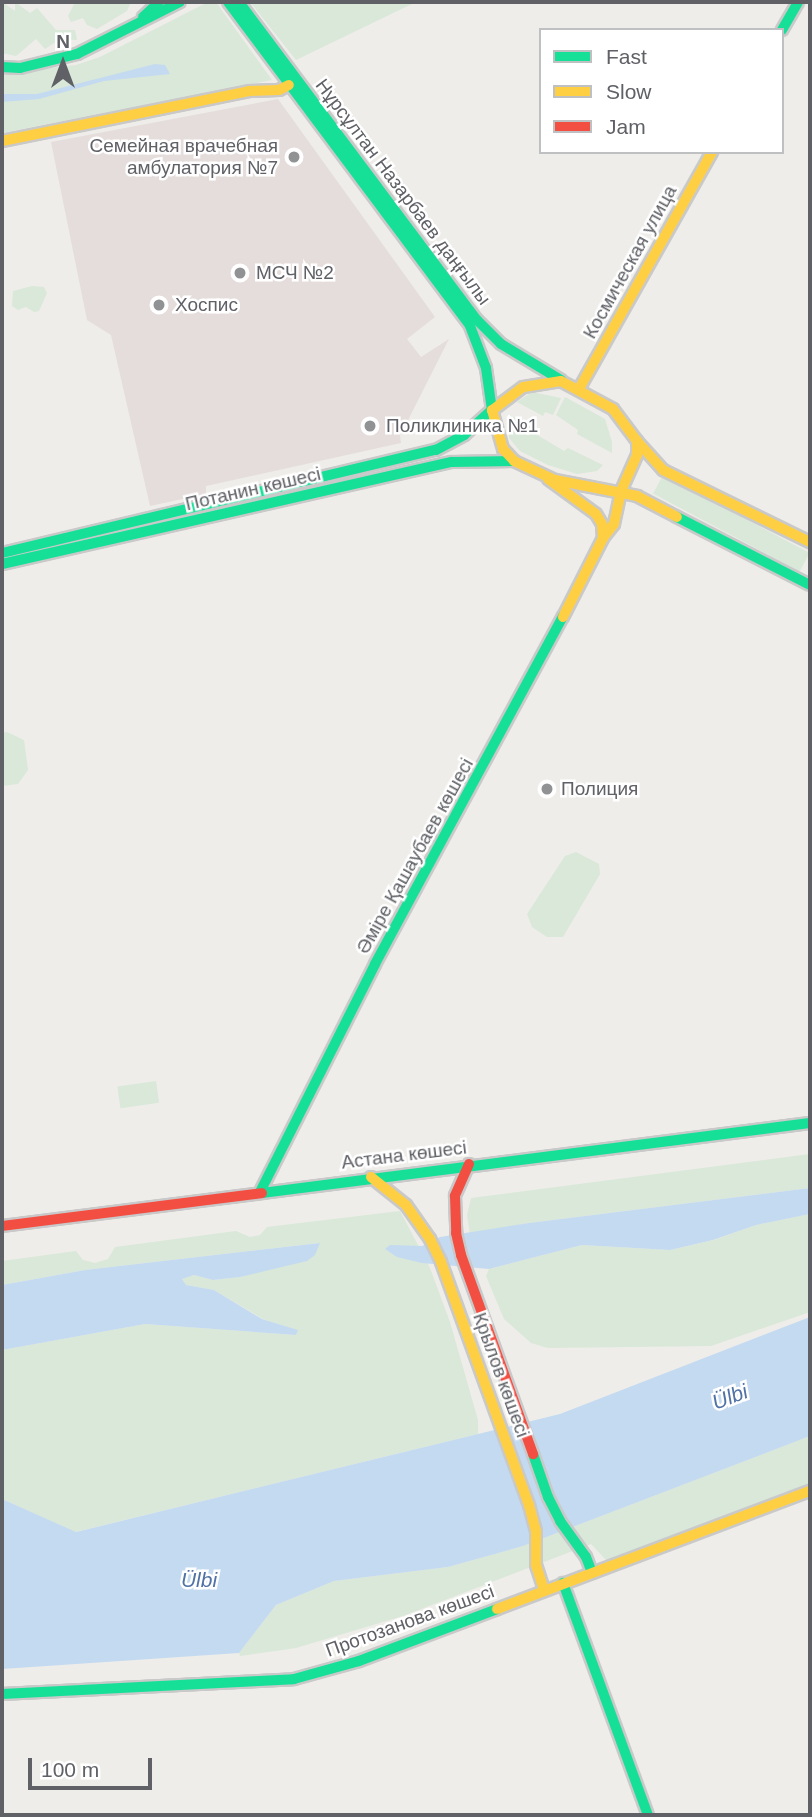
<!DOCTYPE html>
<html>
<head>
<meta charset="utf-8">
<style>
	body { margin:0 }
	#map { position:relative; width:812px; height:1817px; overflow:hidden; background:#eeede9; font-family:Arial,sans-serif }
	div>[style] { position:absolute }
	.medical>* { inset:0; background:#e5dddb }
	.green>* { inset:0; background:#d9e8d8; transform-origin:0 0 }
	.water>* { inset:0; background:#c4daf1 }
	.roads { filter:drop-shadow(2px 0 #c9c9ca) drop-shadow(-2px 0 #c9c9ca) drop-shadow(0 2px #c9c9ca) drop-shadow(0 -2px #c9c9ca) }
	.fast>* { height:10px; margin:-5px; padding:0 5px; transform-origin:5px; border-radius:5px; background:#16e098 }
	.slow>* { height:10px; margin:-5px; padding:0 5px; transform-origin:5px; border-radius:5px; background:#ffcf43 }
	.jam>* { height:10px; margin:-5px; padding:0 5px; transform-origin:5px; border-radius:5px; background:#f24e42 }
	.dots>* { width:19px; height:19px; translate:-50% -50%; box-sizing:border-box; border:4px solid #fff; border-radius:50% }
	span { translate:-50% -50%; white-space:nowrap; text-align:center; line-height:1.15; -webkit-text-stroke:5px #fff; paint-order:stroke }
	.poi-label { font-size:19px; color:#5f6166 }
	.right { translate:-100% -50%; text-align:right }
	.left { translate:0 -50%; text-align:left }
	.street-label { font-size:19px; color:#5f6166 }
	.water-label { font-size:21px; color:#5072a6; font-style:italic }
	.frame { position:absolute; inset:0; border:4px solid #5f6166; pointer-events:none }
	.legend { position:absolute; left:539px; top:28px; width:245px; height:126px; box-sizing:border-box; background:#fff; border:2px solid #bfc0c2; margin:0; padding:9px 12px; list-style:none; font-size:21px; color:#5f6166 }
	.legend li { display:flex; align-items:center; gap:14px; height:35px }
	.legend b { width:35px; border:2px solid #bfc0c2 }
	.north { position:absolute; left:28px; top:28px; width:70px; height:70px; -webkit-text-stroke:5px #fff; paint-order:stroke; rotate:0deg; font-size:19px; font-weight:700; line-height:28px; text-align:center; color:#5f6166 }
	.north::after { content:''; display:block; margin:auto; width:24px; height:32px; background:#5f6166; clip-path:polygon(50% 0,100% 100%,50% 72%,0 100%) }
	.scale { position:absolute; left:28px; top:1758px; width:124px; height:32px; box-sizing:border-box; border:4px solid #5f6166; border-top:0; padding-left:9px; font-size:21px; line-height:24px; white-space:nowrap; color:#5f6166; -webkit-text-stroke:5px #fff; paint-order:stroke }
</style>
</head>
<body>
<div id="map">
	<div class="medical">
		<i style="clip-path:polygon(278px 99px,435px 317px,407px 339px,421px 357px,449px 339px,400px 436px,401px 443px,206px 486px,206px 494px,150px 506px,111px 335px,87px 320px,51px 142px)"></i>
	</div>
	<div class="green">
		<i style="clip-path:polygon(2px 2px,15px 11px,15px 2px,30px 13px,37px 8px,56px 30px,75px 30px,77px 40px,60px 39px,45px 49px,36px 39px,16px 56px,2px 53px)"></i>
		<i style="clip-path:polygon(81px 2px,131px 2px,127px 11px,97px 29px,87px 25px,83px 18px,71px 22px,68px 16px,74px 4px)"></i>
		<i style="clip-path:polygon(208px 2px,216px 2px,272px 80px,2px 133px,2px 73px,76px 65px,100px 57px)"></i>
		<i style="clip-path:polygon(250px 2px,416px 2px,296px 60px)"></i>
		<i style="clip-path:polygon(32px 286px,44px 287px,47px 293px,39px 311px,34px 312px,26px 307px,18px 310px,12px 306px,13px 291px)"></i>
		<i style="clip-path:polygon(532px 392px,561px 398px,553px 415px,545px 412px,543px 416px,517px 402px)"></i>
		<i style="clip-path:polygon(565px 397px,605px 419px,612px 442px,612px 453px,577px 434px,578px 430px,556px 415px)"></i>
		<i style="clip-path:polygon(510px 415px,536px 429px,534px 433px,564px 451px,568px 448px,603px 465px,597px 471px,577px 474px,548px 465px,520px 451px,509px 438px)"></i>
		<i style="left:663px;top:475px;width:166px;height:21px;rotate:28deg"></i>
		<i style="clip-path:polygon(7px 732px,24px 740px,28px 770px,18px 784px,2px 786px,2px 733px)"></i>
		<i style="clip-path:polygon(576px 852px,599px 864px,600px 874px,563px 937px,547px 937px,532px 927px,527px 914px,565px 856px)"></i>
		<i style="left:156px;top:1081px;width:22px;height:39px;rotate:82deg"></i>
		<i style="clip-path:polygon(810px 1154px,810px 1188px,529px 1223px,470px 1234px,467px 1215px,471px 1198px)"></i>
		<i style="clip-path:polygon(400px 1211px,430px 1268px,450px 1322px,478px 1420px,478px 1434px,75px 1532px,2px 1499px,2px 1350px,145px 1324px,296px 1335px,297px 1330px,263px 1319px,214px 1290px,186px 1285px,181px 1279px,194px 1275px,213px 1280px,240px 1277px,272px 1267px,319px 1243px,85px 1270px,2px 1285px,2px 1261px,76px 1251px,83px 1260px,95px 1263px,108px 1259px,115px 1247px,236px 1231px,250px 1237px,260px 1235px,267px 1227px)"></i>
		<i style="clip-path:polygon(810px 1214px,810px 1312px,711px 1346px,548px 1348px,531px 1343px,504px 1319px,486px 1276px,489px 1269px,582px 1245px,670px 1250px,714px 1240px,756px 1225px)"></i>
		<i style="clip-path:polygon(810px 1436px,810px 1485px,607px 1561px,591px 1544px,403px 1616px,296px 1648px,240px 1656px,239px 1653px,276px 1605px,334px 1581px,448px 1567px,523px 1546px)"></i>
	</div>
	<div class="water">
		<i style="clip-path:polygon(155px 64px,165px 65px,170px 74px,104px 81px,39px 99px,2px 102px,2px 94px,37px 94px)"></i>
		<i style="clip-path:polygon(810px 1188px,810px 1214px,756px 1225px,713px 1240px,670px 1250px,582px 1245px,489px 1269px,422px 1263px,397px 1257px,385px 1249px,390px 1245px,422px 1246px,440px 1237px,529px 1223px)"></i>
		<i style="clip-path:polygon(320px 1243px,315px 1255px,307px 1261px,240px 1277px,213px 1280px,194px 1275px,182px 1279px,186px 1285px,214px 1290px,262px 1319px,298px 1330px,296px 1335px,145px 1324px,2px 1350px,2px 1285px,85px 1270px)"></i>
		<i style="clip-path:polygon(810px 1317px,810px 1436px,523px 1546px,448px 1567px,334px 1581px,276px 1605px,239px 1653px,2px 1669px,2px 1499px,76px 1532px,560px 1414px)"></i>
	</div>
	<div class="roads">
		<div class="fast">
			<i style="left:228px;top:2px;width:404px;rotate:53.2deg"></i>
			<i style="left:470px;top:326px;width:45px;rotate:69.1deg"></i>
			<i style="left:486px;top:368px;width:42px;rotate:81.9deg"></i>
			<i style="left:239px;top:2px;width:397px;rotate:53.2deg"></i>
			<i style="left:477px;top:320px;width:34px;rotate:45deg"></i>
			<i style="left:501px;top:344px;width:70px;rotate:31deg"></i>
			<i style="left:143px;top:17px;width:22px;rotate:-43deg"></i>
			<i style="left:782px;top:30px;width:32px;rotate:-60deg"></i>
			<i style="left:2px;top:67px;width:18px;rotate:3deg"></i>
			<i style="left:20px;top:68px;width:59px;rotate:-13.8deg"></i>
			<i style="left:77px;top:54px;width:115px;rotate:-26.8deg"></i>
			<i style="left:677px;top:517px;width:149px;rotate:27.1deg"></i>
			<i style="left:2px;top:553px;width:446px;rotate:-13.4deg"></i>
			<i style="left:436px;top:450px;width:32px;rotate:-28deg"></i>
			<i style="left:464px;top:435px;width:38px;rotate:-42deg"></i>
			<i style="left:2px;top:564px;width:461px;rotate:-12.8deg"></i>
			<i style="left:452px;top:462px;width:62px;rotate:-0.9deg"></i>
			<i style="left:260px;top:1192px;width:255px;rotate:-63.2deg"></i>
			<i style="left:375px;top:964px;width:395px;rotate:-61.6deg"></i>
			<i style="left:262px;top:1193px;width:552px;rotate:-7.28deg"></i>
			<i style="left:533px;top:1454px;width:46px;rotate:70.8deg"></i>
			<i style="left:548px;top:1497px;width:27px;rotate:63deg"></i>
			<i style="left:560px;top:1521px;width:44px;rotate:54.2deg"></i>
			<i style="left:586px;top:1557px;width:17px;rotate:69deg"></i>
			<i style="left:563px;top:1583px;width:247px;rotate:69.9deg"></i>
			<i style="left:2px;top:1694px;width:292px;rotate:-2.9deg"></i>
			<i style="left:294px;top:1679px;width:67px;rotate:-15.5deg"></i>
			<i style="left:359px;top:1661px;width:147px;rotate:-20.6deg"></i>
		</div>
		<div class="slow">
			<i style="left:2px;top:141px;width:252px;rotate:-11.4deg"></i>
			<i style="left:249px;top:91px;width:30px;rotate:-2deg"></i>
			<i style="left:279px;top:90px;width:11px;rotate:-27deg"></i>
			<i style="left:579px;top:389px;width:272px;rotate:-60.7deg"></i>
			<i style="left:637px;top:441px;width:39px;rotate:48deg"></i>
			<i style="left:663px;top:470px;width:164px;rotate:26.1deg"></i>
			<i style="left:548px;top:479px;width:59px;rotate:36.1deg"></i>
			<i style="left:596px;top:514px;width:12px;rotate:59deg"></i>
			<i style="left:602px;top:524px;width:14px;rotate:86deg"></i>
			<i style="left:621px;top:491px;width:39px;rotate:-66deg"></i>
			<i style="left:637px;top:455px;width:14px;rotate:-90deg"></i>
			<i style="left:637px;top:441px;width:40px;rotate:-127deg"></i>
			<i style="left:613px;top:409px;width:59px;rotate:-151.7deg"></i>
			<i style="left:561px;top:381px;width:38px;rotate:171deg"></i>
			<i style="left:523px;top:387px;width:39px;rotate:143deg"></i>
			<i style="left:492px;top:410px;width:41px;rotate:74.2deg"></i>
			<i style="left:503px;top:449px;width:16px;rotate:47deg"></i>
			<i style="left:514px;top:461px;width:45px;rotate:24.9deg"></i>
			<i style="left:555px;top:480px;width:84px;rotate:11deg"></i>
			<i style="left:637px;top:496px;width:45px;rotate:27.7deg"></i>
			<i style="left:563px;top:617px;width:89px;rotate:-63.1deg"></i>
			<i style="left:603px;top:538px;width:18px;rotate:-52deg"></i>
			<i style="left:614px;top:524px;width:34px;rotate:-78deg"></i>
			<i style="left:371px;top:1177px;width:45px;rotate:38.7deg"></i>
			<i style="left:406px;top:1205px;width:42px;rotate:54.8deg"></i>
			<i style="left:430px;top:1239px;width:25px;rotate:64deg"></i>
			<i style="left:441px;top:1262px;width:258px;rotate:70.1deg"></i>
			<i style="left:529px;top:1505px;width:27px;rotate:75deg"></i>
			<i style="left:536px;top:1531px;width:34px;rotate:90deg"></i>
			<i style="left:536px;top:1565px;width:26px;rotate:72deg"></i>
			<i style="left:497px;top:1609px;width:335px;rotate:-20.7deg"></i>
		</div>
		<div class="jam">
			<i style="left:469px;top:1164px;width:35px;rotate:114deg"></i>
			<i style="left:455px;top:1196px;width:37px;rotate:88deg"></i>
			<i style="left:456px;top:1233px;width:23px;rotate:77deg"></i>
			<i style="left:461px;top:1255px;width:212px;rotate:70.1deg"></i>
			<i style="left:2px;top:1226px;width:262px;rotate:-7.2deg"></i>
		</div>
	</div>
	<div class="dots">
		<i style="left:294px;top:157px;background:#919294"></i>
		<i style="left:240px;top:273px;background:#919294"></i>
		<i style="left:159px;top:305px;background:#919294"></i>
		<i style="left:370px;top:426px;background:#919294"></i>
		<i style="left:547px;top:789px;background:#919294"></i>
	</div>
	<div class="poi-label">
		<span class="right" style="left:278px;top:157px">Семейная врачебная<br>амбулатория №7</span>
		<span class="left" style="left:256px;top:273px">МСЧ №2</span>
		<span class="left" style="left:175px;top:305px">Хоспис</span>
		<span class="left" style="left:386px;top:426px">Поликлиника №1</span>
		<span class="left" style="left:561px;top:789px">Полиция</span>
	</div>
	<div class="street-label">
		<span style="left:403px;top:192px;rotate:53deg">Нұрсұлтан Назарбаев даңғылы</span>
		<span style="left:630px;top:262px;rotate:-61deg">Космическая улица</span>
		<span style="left:253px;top:489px;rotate:-13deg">Потанин көшесі</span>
		<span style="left:415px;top:856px;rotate:-61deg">Әміре Қашаубаев көшесі</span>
		<span style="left:404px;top:1155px;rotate:-7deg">Астана көшесі</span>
		<span style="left:501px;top:1375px;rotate:70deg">Крылов көшесі</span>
		<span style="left:410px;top:1621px;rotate:-20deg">Протозанова көшесі</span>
	</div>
	<div class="water-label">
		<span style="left:730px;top:1397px;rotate:-21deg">Ülbi</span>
		<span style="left:199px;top:1580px">Ülbi</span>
	</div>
	<div class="frame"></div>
	<ul class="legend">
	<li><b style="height:9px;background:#16e098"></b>Fast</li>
	<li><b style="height:9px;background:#ffcf43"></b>Slow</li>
	<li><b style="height:9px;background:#f24e42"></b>Jam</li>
	</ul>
	<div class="north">N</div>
	<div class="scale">100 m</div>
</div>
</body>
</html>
